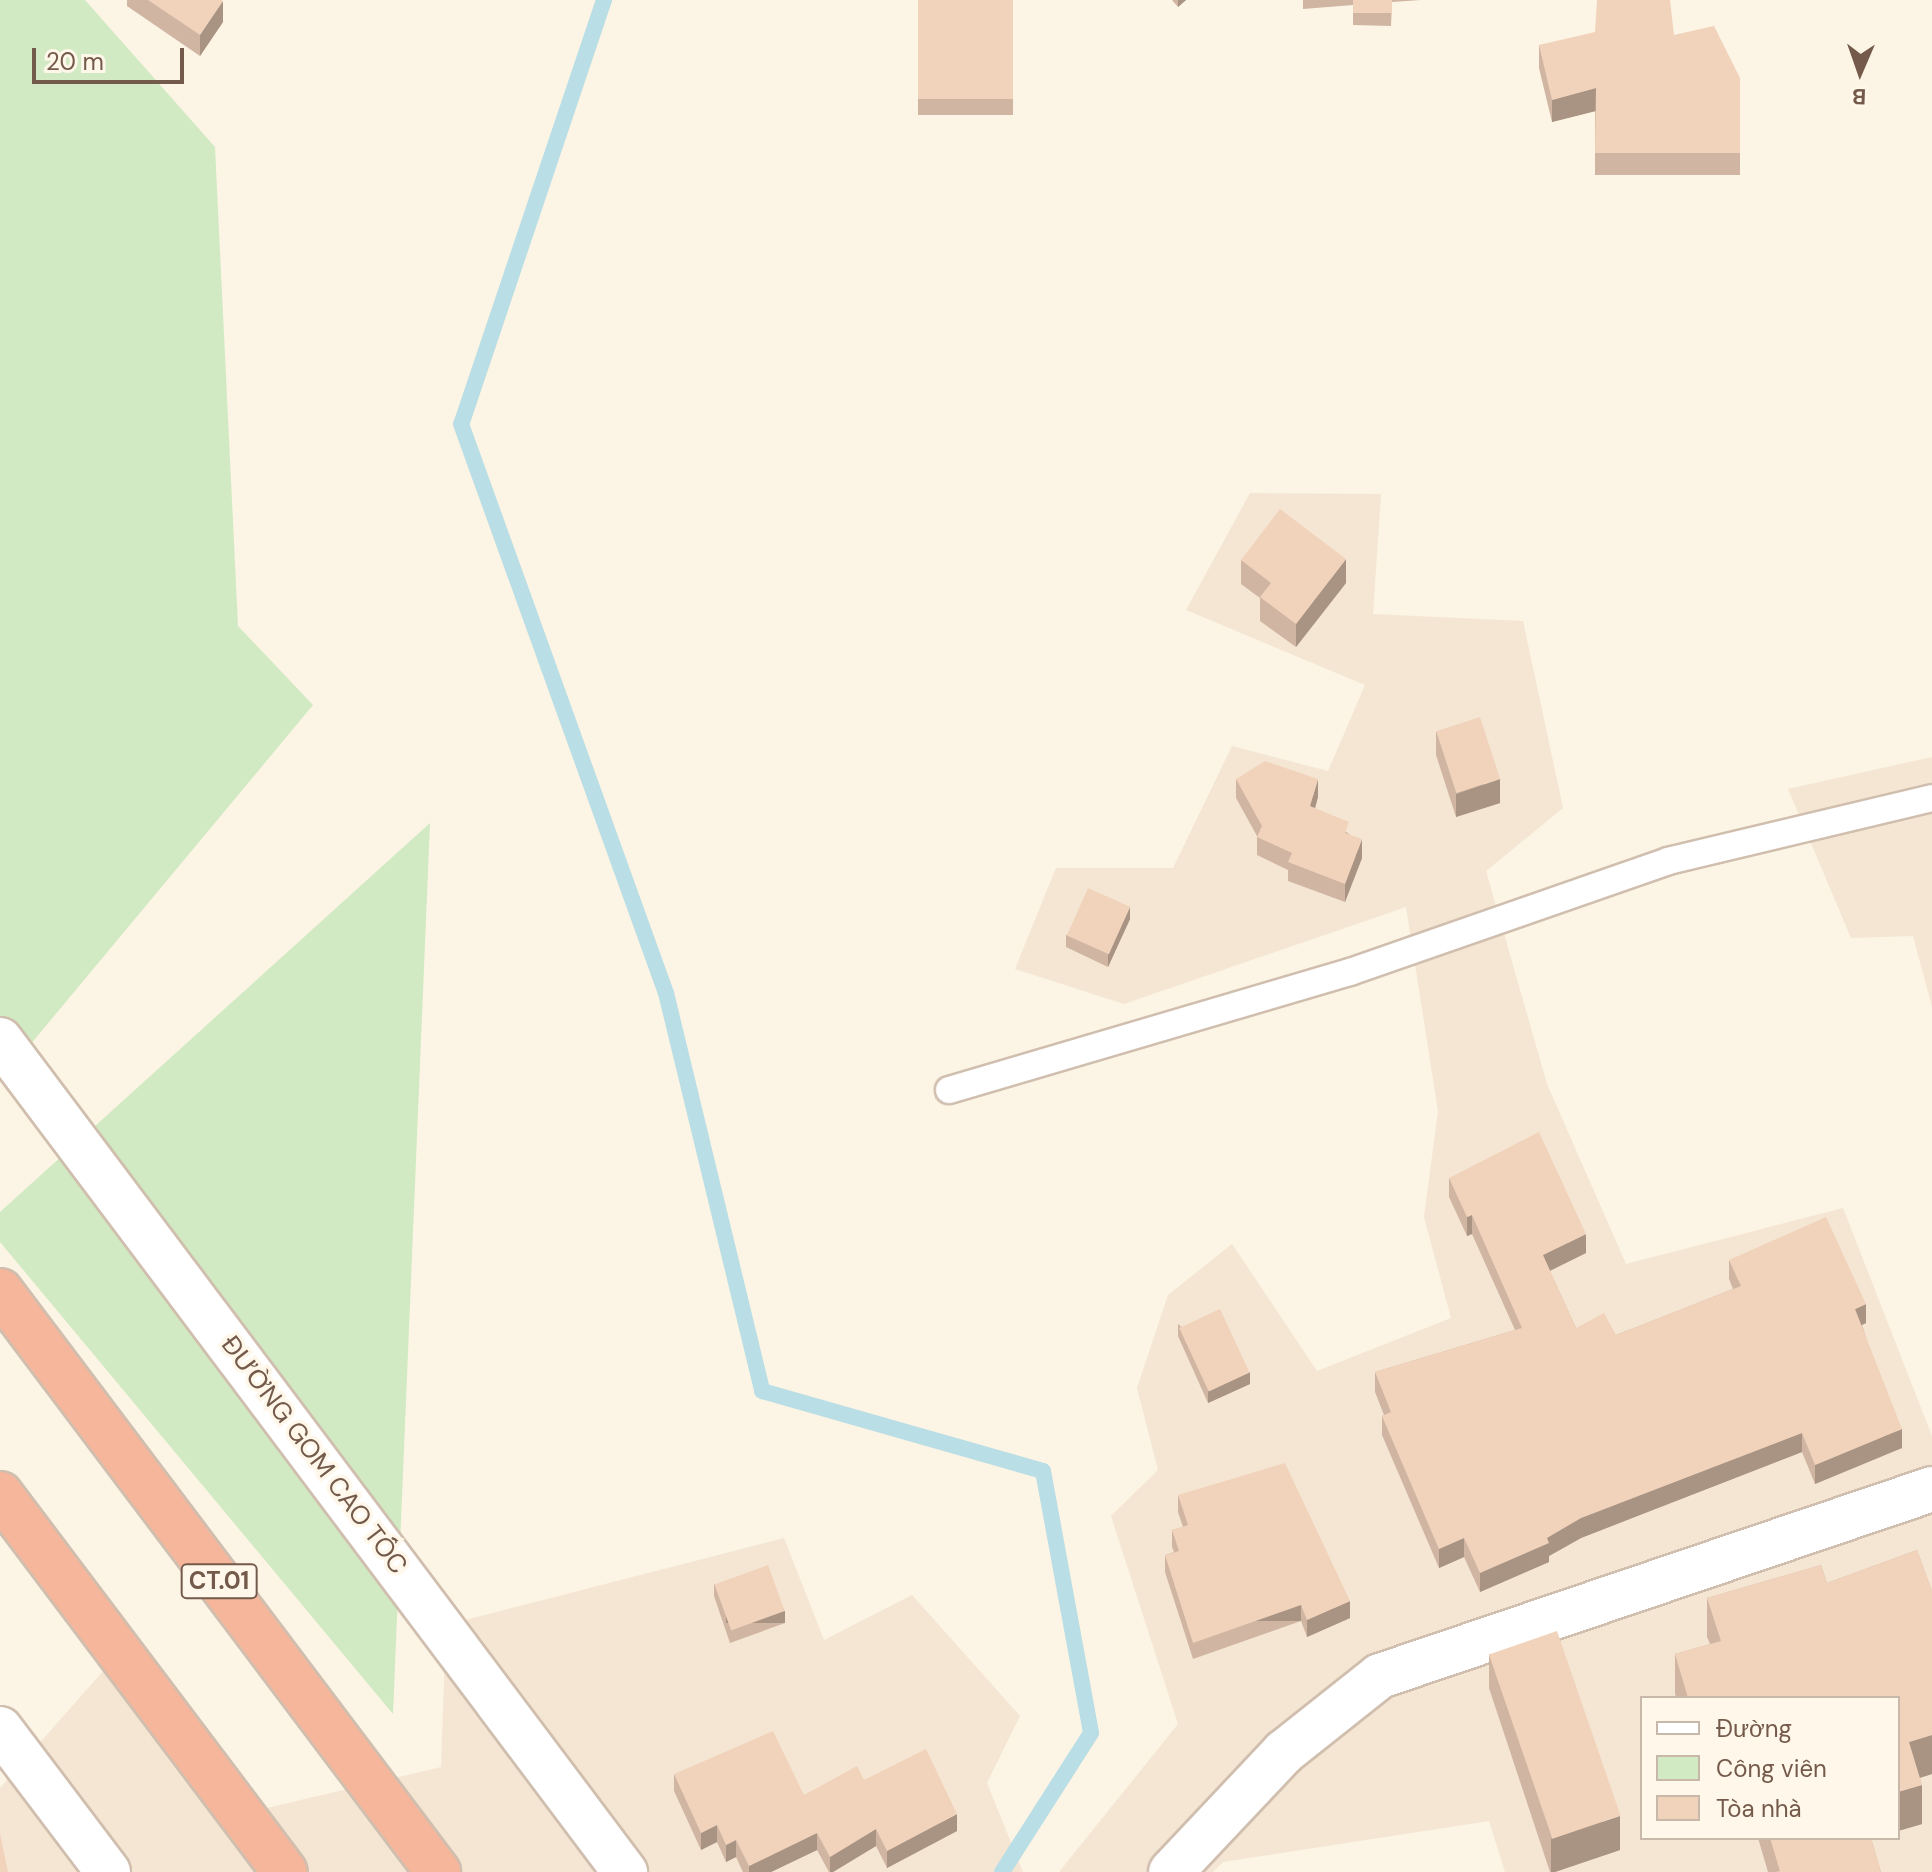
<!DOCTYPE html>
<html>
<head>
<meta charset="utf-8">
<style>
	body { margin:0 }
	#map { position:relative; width:1932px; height:1872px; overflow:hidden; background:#fcf4e4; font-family:"DM Sans",sans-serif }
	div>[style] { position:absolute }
	.residential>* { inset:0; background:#f4e6d3 }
	.green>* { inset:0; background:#d1eac3 }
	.stream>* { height:16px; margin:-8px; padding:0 8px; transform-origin:8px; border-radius:8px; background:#b9dee5 }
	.roads { filter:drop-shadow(2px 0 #d0beae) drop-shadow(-2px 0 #d0beae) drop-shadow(0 2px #d0beae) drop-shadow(0 -2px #d0beae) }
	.lane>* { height:26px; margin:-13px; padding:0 13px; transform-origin:13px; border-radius:13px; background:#fff }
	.street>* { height:44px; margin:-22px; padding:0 22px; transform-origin:22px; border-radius:22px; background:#fff }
	.secondary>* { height:44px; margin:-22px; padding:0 22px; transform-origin:22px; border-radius:22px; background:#fff }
	.highway>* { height:44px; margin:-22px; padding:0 22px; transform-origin:22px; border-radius:22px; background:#f6b69b }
	.wall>* { inset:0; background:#cfb5a2; transform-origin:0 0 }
	.shaded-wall>* { inset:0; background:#a99484; transform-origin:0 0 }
	.building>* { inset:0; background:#f1d3bc; transform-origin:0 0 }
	span { translate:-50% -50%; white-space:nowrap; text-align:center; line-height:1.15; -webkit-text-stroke:7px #fff7ea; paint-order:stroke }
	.shield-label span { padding:2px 6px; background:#fff7ea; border:2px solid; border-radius:6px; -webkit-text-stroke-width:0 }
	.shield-label { font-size:24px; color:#745a4a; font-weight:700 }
	.street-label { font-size:26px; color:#745a4a }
	.legend { position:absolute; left:1640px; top:1696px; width:260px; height:144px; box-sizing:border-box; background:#fff7ea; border:2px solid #c7b8aa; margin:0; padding:10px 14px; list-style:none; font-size:24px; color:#745a4a }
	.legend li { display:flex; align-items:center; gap:16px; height:40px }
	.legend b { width:40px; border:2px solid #c7b8aa }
	.north { position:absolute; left:1820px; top:32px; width:80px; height:80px; -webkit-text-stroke:6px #fff7ea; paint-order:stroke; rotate:182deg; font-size:22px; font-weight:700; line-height:32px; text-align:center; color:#745a4a }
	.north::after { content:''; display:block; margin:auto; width:28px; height:36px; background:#745a4a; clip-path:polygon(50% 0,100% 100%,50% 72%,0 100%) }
	.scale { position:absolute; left:32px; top:48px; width:152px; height:36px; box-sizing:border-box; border:4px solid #745a4a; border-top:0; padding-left:10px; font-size:24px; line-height:28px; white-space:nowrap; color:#745a4a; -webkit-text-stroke:6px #fff7ea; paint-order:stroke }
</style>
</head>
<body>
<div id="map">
	<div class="residential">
		<i style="clip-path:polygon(evenodd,1250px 493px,1381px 494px,1373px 614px,1523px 621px,1563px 808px,1486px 871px,1547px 1084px,1626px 1264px,1843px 1208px,1932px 1436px,1932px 1872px,1505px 1872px,1489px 1821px,1223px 1862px,1213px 1872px,1059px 1872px,1178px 1724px,1111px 1516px,1158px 1470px,1137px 1388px,1168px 1295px,1232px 1244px,1317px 1371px,1451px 1318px,1424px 1217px,1438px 1111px,1406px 907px,1124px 1004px,1015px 969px,1056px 868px,1173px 868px,1232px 746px,1328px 771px,1365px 685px,1186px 610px,1250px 493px,1642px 1698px,1898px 1698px,1898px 1838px,1642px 1838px,1642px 1698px)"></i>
		<i style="clip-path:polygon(1932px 757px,1932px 1007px,1913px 936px,1851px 938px,1788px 789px)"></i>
		<i style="clip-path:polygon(784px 1538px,824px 1640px,912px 1595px,1020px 1716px,987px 1783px,1023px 1872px,0 1872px,0 1788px,119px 1653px,250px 1812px,441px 1767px,446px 1625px)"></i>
	</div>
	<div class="green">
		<i style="clip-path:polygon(0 0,85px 0,215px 147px,238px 626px,313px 705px,0 1081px)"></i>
		<i style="clip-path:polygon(430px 823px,393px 1714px,0 1242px,0 1212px)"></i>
	</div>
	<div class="stream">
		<i style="left:604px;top:0;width:447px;rotate:108.6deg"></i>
		<i style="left:461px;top:424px;width:605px;rotate:70.19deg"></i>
		<i style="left:666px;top:993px;width:409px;rotate:76.4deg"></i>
		<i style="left:762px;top:1391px;width:292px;rotate:15.9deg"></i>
		<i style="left:1043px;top:1471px;width:266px;rotate:79.6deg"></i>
		<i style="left:1091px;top:1733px;width:165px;rotate:122.6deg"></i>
	</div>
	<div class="roads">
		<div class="lane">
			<i style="left:949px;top:1090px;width:418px;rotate:-16.4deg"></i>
			<i style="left:1350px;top:972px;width:337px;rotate:-19.2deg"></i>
			<i style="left:1668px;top:861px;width:271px;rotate:-13.4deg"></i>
		</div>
		<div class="street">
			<i style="left:1171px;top:1872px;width:165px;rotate:-46.7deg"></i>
			<i style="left:1284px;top:1752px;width:122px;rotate:-38.4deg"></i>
			<i style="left:1380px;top:1676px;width:583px;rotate:-18.71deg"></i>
		</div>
		<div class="secondary">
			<i style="left:0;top:1040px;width:1041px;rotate:53.09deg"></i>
			<i style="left:0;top:1729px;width:179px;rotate:52.9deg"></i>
		</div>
		<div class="highway">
			<i style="left:0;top:1291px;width:728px;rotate:52.99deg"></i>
			<i style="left:0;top:1494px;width:473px;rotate:53deg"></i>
		</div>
	</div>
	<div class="wall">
		<i style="clip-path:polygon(127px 0,222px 0,223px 22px,200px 56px,127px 6px)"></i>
		<i style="left:918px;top:0;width:95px;height:115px"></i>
		<i style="clip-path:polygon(1172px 0,1186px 0,1178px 7px)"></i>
		<i style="clip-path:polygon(1303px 0,1421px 0,1392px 2px,1391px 26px,1353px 25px,1353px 5px,1303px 9px)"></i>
		<i style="clip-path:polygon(1674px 35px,1740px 78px,1740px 175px,1595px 175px,1595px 111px,1552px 122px,1539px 68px,1539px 45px)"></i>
		<i style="clip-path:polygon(1241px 560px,1346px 583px,1296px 647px,1260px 621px,1260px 598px,1241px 584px)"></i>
		<i style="clip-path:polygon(1436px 731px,1500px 803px,1456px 817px,1436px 755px)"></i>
		<i style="clip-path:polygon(1236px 779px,1318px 797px,1315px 809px,1349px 834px,1362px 858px,1345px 902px,1288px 881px,1288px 870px,1257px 855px,1257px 836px,1236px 798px)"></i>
		<i style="clip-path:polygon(1130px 919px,1108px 967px,1066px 947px,1066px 935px)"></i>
		<i style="clip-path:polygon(1449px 1178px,1586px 1253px,1550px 1271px,1576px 1328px,1616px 1335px,1733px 1289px,1729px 1279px,1729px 1260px,1866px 1323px,1862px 1325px,1902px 1448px,1815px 1484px,1802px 1452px,1581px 1538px,1549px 1556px,1549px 1562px,1480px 1592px,1464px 1557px,1439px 1568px,1382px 1435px,1382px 1416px,1384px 1415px,1375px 1392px,1375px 1372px,1515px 1330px,1472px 1234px,1467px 1236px,1449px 1197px)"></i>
		<i style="clip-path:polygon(1178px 1324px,1250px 1384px,1208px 1403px,1178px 1336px)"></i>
		<i style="clip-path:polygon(1178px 1495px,1350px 1618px,1307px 1637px,1301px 1621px,1193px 1659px,1165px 1572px,1165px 1555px,1174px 1552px,1172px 1547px,1172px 1530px,1183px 1527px,1178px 1512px)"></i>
		<i style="clip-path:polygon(1917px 1550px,1932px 1591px,1932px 1774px,1920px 1778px,1922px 1785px,1922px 1824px,1898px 1831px,1898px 1698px,1676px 1698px,1675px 1693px,1675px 1654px,1710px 1644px,1707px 1637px,1707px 1598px,1821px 1565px,1827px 1583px)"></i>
		<i style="clip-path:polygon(714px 1584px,785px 1623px,730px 1643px,714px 1596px)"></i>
		<i style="clip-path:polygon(1489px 1654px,1620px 1850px,1555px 1872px,1550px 1872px,1489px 1688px)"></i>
		<i style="clip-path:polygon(674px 1774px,804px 1795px,864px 1780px,957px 1831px,887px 1868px,876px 1846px,833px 1872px,829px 1872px,817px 1850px,771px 1872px,743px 1872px,736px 1857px,726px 1862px,717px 1842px,701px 1850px,674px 1791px)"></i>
		<i style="clip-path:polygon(1758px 1838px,1872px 1838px,1871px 1838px,1881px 1872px,1768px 1872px)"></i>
	</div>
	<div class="shaded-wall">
		<i style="clip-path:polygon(1178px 0,1186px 0,1178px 7px)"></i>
		<i style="clip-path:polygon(223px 1px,223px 22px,200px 56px,200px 35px)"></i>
		<i style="clip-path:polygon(1596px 88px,1596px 111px,1552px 122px,1552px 100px)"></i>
		<i style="clip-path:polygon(1346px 559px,1346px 583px,1296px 647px,1296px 624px)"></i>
		<i style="clip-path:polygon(1318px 779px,1318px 797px,1310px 825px,1310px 806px)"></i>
		<i style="clip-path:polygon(1500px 779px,1500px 803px,1456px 817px,1456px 794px)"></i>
		<i style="clip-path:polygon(1362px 839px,1362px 858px,1345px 902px,1345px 884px)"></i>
		<i style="clip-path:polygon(1130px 907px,1130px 919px,1108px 967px,1108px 955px)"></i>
		<i style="clip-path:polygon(1472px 1215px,1472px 1234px,1467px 1236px,1467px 1217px)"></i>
		<i style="clip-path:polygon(1586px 1234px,1586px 1253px,1543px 1274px,1543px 1255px)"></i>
		<i style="clip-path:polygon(1866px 1304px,1866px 1323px,1855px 1328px,1855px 1309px)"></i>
		<i style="clip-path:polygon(1250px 1372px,1250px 1384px,1208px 1403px,1208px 1391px)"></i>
		<i style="clip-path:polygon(1902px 1429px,1902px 1448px,1815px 1484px,1815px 1465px)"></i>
		<i style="clip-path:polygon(1802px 1433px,1802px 1452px,1581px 1538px,1549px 1556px,1549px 1562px,1480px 1592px,1480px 1573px,1581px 1518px)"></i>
		<i style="clip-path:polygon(1464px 1538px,1464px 1557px,1439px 1568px,1439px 1549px)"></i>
		<i style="clip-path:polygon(1350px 1601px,1350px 1618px,1307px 1637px,1307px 1620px)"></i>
		<i style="left:1301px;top:1605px;width:16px;height:114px;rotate:90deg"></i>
		<i style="left:785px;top:1611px;width:12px;height:59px;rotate:90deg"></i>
		<i style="clip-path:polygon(1932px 1735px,1932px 1774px,1909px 1781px,1909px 1742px)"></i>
		<i style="clip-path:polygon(1922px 1785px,1922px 1824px,1898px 1831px,1898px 1792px)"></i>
		<i style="clip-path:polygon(957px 1814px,957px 1831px,887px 1868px,887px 1851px)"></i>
		<i style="clip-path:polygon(1620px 1816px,1620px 1850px,1555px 1872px,1551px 1872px,1551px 1839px)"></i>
		<i style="clip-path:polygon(717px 1825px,717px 1842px,701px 1850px,701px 1833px)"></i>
		<i style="clip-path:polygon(876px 1829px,876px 1846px,833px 1872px,830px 1872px,830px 1857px)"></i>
		<i style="clip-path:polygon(817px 1833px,817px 1850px,771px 1872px,749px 1872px,749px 1866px)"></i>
		<i style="clip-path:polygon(736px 1840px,736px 1857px,726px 1862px,726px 1845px)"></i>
	</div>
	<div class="building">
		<i style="clip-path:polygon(148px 0,222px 0,223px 1px,200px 35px)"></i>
		<i style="left:918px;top:0;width:95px;height:99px"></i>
		<i style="left:1353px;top:0;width:39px;height:13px"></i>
		<i style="clip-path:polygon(1597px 0,1670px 0,1674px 35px,1714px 26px,1740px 78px,1740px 153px,1595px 153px,1596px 88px,1552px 100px,1539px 45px,1595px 32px)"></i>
		<i style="clip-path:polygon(1280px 509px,1346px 559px,1296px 624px,1260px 597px,1271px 583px,1241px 560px)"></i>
		<i style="left:1480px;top:717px;width:65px;height:46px;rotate:72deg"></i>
		<i style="clip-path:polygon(1265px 761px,1318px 779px,1310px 806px,1349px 822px,1345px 833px,1362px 839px,1345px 884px,1288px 862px,1292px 853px,1257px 837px,1262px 826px,1236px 779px)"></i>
		<i style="left:1088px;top:888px;width:46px;height:52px;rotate:24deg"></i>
		<i style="clip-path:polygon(1539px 1132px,1586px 1234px,1543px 1255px,1576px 1328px,1604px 1313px,1616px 1335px,1741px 1286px,1729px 1260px,1826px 1217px,1866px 1304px,1855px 1309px,1902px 1429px,1815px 1465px,1802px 1433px,1581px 1518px,1547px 1538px,1549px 1543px,1480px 1573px,1464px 1538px,1439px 1549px,1382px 1416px,1391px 1412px,1375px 1372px,1522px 1328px,1472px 1215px,1467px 1217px,1449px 1178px)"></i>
		<i style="left:1220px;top:1309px;width:70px;height:45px;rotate:65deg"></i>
		<i style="clip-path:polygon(1285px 1463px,1350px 1601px,1307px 1620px,1301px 1605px,1193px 1643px,1165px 1555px,1179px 1551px,1172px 1530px,1188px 1525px,1178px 1495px)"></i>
		<i style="clip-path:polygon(1917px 1550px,1932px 1591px,1932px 1735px,1909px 1742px,1922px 1785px,1898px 1792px,1898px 1698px,1688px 1698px,1675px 1654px,1721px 1641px,1707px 1598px,1821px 1565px,1827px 1583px)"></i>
		<i style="left:768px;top:1565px;width:49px;height:57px;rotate:70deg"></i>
		<i style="left:1557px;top:1631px;width:195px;height:72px;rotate:71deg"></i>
		<i style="clip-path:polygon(773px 1731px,804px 1795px,857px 1766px,864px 1780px,926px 1749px,957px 1814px,887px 1851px,876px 1829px,830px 1857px,817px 1833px,749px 1866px,736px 1840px,726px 1845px,717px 1825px,701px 1833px,674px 1774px)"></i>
		<i style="clip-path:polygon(0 1833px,8px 1872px,0 1872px)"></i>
		<i style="clip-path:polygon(1770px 1838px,1871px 1838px,1881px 1872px,1776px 1872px,1780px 1871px)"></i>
	</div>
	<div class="shield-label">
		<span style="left:219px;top:1581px">CT.01</span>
	</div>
	<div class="street-label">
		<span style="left:314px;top:1455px;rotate:53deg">ĐƯỜNG GOM CAO TỐC</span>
	</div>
	<ul class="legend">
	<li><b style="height:10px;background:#fff"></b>Đường</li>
	<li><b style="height:22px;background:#d1eac3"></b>Công viên</li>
	<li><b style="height:22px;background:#f1d3bc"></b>Tòa nhà</li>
	</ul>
	<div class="north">B</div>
	<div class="scale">20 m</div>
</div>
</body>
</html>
